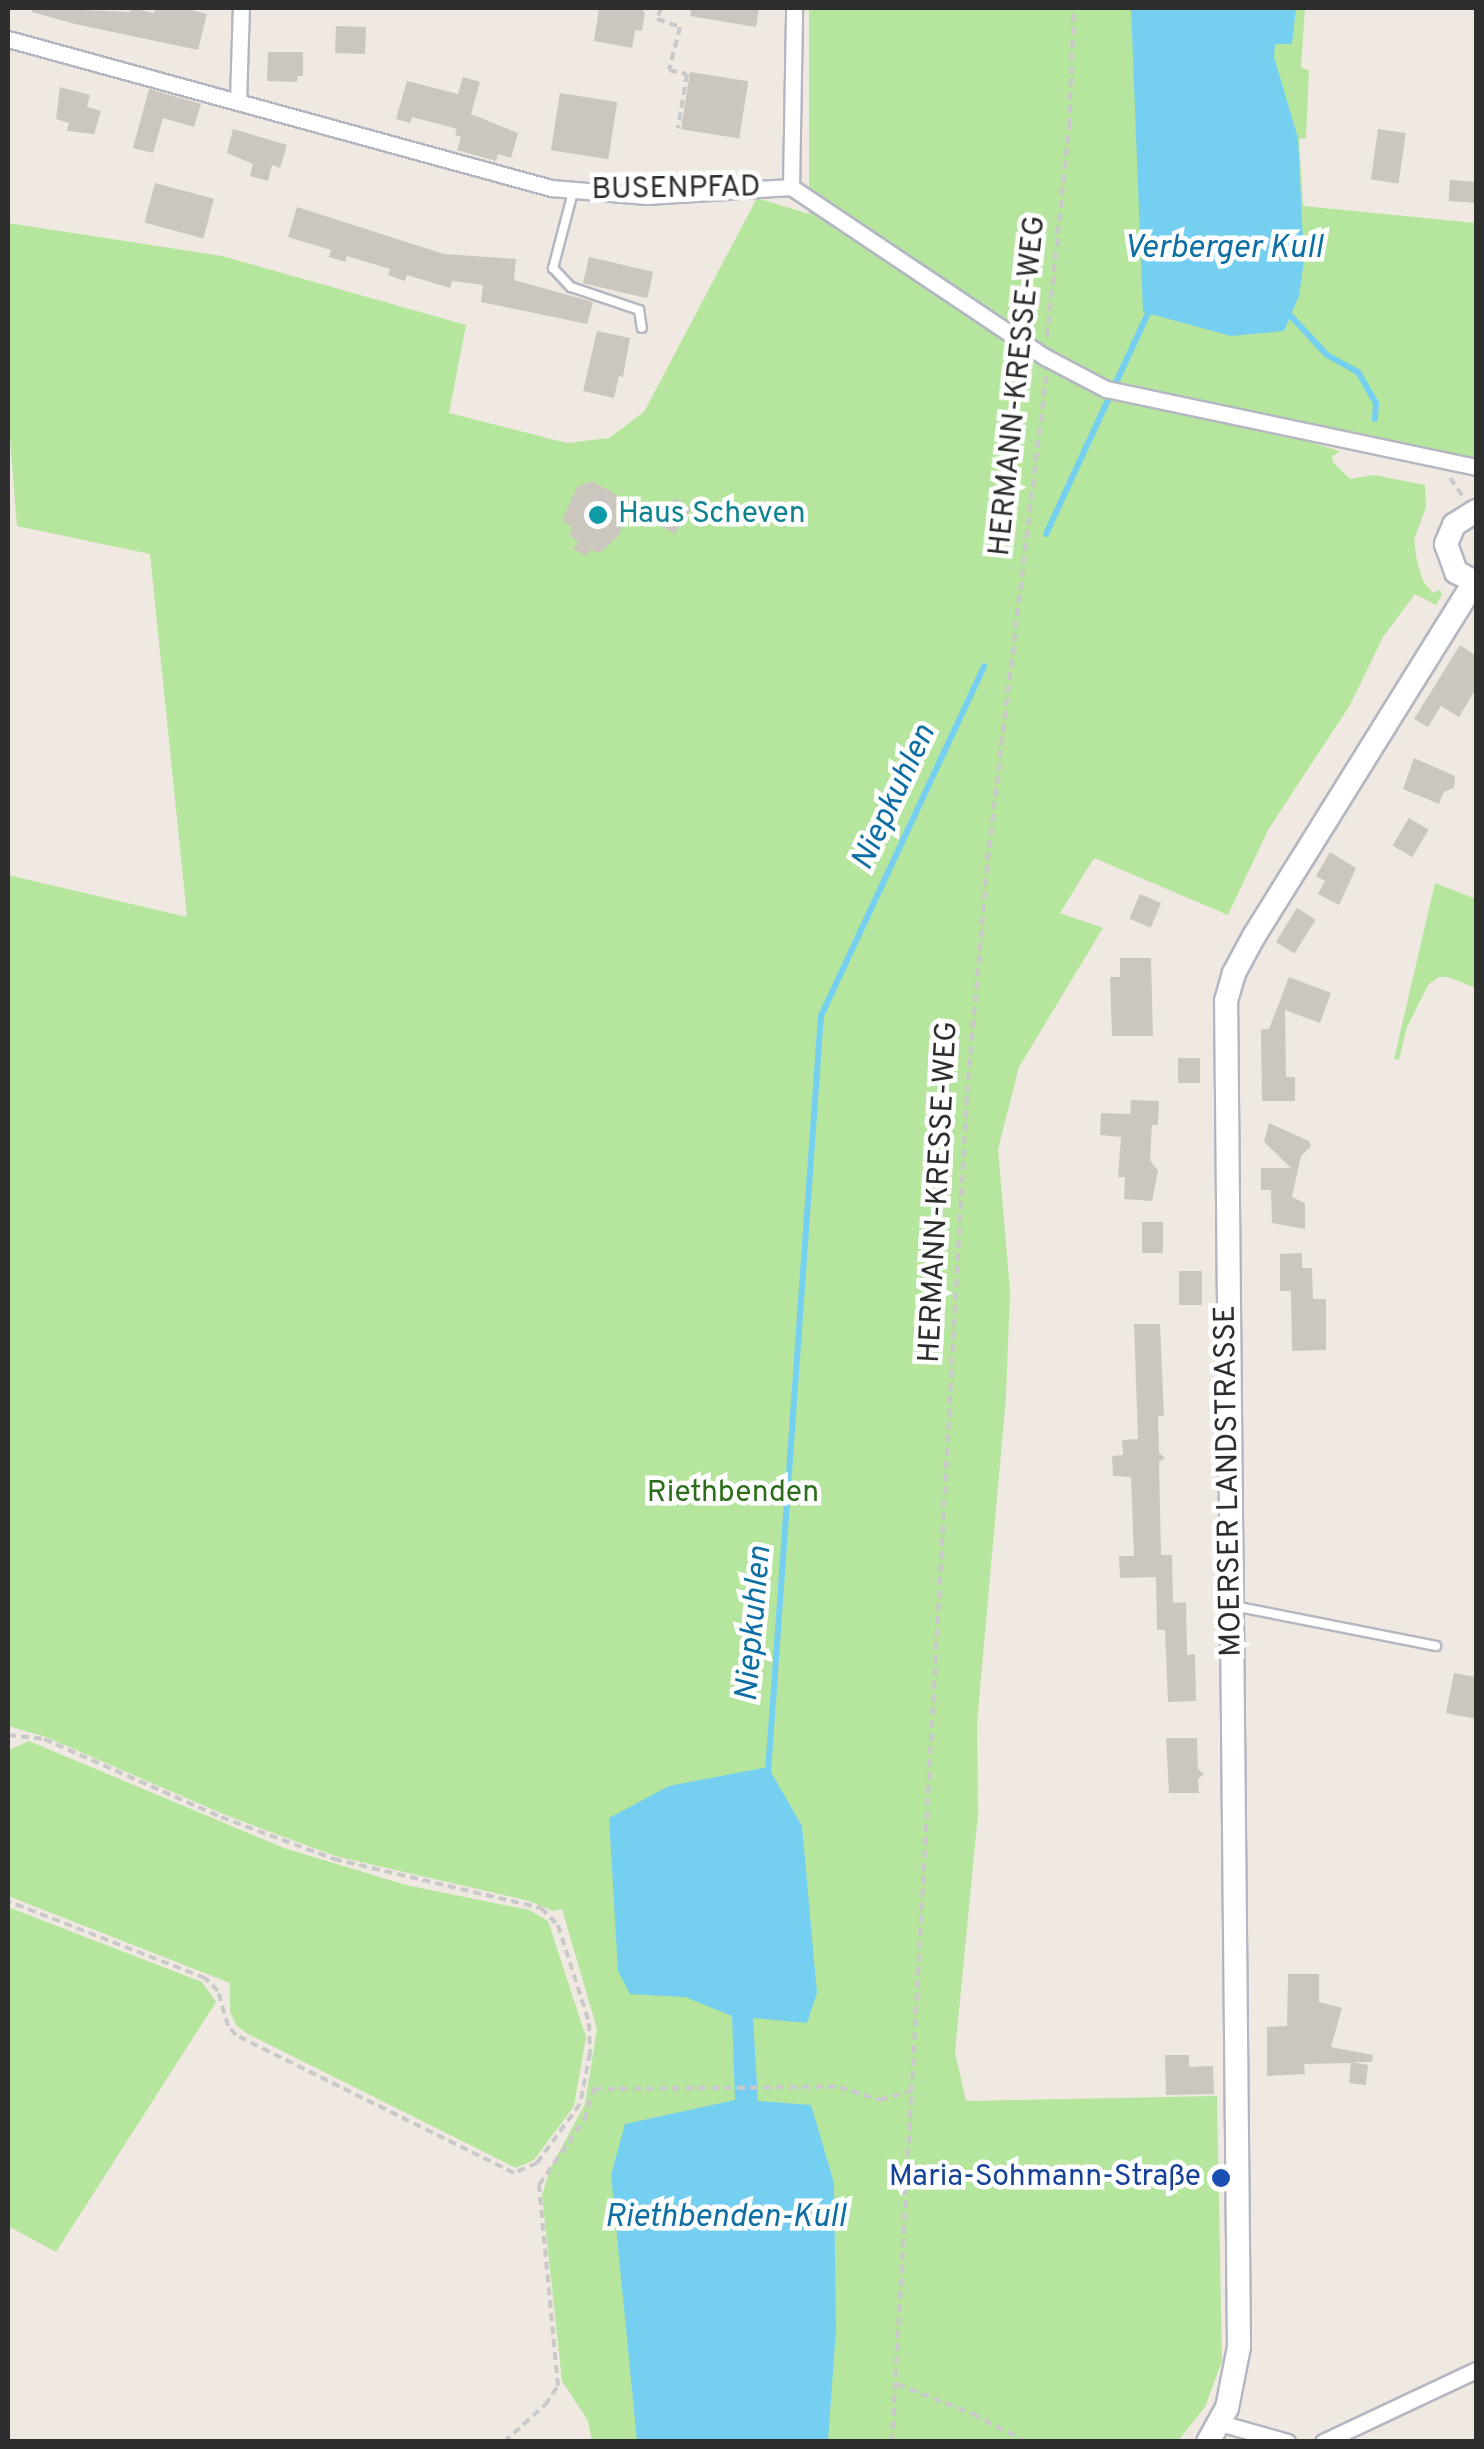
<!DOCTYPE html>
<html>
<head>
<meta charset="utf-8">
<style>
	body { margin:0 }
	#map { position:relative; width:1484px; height:2449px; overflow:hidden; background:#efe9e1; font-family:Overpass,sans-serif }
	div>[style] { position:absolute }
	.green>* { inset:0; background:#b6e59e }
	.water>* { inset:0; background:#75cff0 }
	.stream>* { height:6px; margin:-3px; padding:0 3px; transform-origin:3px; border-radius:3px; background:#75cff0 }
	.building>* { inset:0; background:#cbc7bf; transform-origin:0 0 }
	.path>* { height:4px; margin-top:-2px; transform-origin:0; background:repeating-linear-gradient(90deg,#c9c9c9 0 8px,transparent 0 13px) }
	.roads { filter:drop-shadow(2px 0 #b4b7c1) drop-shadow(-2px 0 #b4b7c1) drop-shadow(0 2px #b4b7c1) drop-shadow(0 -2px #b4b7c1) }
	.lane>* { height:8px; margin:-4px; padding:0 4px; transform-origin:4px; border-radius:4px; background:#fff }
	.street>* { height:15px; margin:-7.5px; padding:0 7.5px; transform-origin:7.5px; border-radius:7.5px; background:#fff }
	.secondary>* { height:22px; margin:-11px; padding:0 11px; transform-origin:11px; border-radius:11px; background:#fff }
	.dots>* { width:28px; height:28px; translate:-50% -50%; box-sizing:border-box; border:5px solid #fff; border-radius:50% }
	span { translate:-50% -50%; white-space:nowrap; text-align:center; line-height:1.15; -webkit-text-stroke:9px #fff; paint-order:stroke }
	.street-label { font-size:30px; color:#2e2e2e }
	.culture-label { font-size:30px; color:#0d838f }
	.left { translate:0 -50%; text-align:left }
	.park-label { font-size:30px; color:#2c6e1b }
	.transit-label { font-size:30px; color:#164399 }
	.right { translate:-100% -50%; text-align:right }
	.water-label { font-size:32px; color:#0d6fa3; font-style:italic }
	.frame { position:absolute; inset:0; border:10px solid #2e2e2e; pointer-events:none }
</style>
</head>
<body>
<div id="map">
	<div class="green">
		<i style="clip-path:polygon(809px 8px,1305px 8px,1301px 68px,1309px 70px,1306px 138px,1299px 139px,1303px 206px,1476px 223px,1476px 461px,1292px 420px,1286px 435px,1340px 451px,1332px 457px,1333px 462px,1350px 479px,1374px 475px,1425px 485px,1426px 507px,1414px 540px,1417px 561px,1423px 581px,1433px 593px,1440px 590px,1442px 595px,1436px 605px,1415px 594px,1383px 637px,1350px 705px,1268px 830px,1228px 915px,1094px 858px,1060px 913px,1103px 928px,1019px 1067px,998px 1149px,1010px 1291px,1006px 1397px,977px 1723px,978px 1814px,955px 2052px,966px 2101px,1217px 2096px,1222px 2361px,1205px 2407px,1178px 2441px,592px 2441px,588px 2421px,562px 2381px,542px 2195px,551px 2167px,585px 2104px,597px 2029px,562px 1909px,553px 1911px,529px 1901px,335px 1856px,223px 1814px,46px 1737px,8px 1726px,8px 875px,187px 917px,150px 554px,17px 526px,8px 414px,8px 223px,222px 256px,466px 325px,449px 413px,567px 443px,609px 438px,644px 412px,757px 198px,809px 214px)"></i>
		<i style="clip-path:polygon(1435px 883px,1476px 899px,1476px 988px,1448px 977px,1439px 977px,1428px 985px,1407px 1027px,1399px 1060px,1394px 1059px)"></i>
		<i style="clip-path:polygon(29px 1741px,284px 1848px,406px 1885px,529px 1910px,548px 1921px,586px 2037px,574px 2106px,534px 2160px,516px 2168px,248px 2034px,236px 2025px,230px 2012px,230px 1983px,8px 1896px,8px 1750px)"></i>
		<i style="clip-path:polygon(8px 1907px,202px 1982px,216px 2002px,56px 2252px,8px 2226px)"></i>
	</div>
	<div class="water">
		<i style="clip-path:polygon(1131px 8px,1296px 8px,1292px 44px,1275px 44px,1274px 57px,1298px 138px,1304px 260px,1299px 296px,1284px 331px,1231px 336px,1143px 312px)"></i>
		<i style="clip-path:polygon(768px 1767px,802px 1826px,817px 1993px,807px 2023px,753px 2018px,758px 2101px,811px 2105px,834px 2183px,836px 2329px,828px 2441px,637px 2441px,611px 2175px,625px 2124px,735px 2100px,732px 2016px,685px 1997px,630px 1994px,618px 1971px,609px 1818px,669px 1786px)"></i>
	</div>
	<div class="stream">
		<i style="left:1289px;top:314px;width:56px;rotate:47.2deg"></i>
		<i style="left:1327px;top:355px;width:35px;rotate:29deg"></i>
		<i style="left:1358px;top:372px;width:36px;rotate:60deg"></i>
		<i style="left:1376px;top:403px;width:16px;rotate:94deg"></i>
		<i style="left:1046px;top:534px;width:248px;rotate:-65.2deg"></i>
		<i style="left:768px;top:1773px;width:759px;rotate:-86deg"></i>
		<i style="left:821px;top:1016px;width:386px;rotate:-65deg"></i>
	</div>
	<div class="building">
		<i style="clip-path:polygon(33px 8px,130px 12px,131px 8px,154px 13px,156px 8px,184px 8px,207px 14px,198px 50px,75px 24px,32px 12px)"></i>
		<i style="clip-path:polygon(599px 8px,640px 8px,645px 13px,642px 31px,635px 30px,632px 48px,594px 41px)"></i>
		<i style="clip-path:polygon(691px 8px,759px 8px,756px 27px,690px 16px)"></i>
		<i style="left:336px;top:26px;width:30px;height:27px;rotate:2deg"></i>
		<i style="clip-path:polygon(268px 52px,303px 52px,303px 76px,298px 76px,297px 82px,267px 81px)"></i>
		<i style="left:690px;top:72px;width:59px;height:58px;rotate:9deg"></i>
		<i style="clip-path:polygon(463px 77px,480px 82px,471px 114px,518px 133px,511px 158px,498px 154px,496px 161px,457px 150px,461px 137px,455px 135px,457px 129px,412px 117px,410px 123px,396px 119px,407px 81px,458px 94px)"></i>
		<i style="clip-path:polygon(60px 87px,90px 95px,87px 107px,101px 111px,94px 134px,67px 131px,69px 123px,56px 119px)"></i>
		<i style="clip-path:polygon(149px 89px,201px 104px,194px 127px,163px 118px,153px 153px,133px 148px)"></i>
		<i style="left:560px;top:93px;width:58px;height:58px;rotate:9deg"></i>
		<i style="clip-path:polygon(233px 129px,287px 145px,280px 168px,272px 165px,268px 181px,250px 176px,253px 164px,227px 153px)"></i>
		<i style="left:1378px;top:129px;width:28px;height:51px;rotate:8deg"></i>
		<i style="left:1450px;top:180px;width:26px;height:21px;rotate:4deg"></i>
		<i style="left:155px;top:183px;width:61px;height:41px;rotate:15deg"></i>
		<i style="clip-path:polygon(297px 207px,444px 254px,516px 259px,514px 280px,593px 302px,587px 324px,481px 302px,483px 285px,452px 281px,450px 288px,407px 275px,405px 281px,388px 275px,390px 269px,347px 256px,345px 262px,329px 257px,331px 250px,288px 237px)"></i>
		<i style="left:589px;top:257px;width:66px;height:27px;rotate:13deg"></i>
		<i style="clip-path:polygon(597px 331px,630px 338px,623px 377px,619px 376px,614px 398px,583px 391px)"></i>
		<i style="clip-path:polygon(593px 481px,635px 506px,616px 538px,600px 553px,590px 550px,586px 556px,573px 549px,578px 542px,569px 534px,573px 528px,562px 521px,577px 487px)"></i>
		<i style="left:675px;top:498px;width:19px;height:31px;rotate:32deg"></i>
		<i style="clip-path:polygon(1460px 645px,1476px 656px,1476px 689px,1459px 717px,1441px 706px,1428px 727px,1414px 719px)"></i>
		<i style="clip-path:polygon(1414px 758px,1455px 776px,1454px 788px,1444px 792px,1439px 804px,1403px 789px)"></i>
		<i style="left:1409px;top:818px;width:23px;height:32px;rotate:31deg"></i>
		<i style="clip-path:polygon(1330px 852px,1356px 868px,1339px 905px,1318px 894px,1325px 881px,1316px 876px)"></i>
		<i style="left:1140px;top:894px;width:23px;height:27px;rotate:23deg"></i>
		<i style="left:1297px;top:908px;width:22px;height:40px;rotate:32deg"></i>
		<i style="clip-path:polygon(1120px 958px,1151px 958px,1153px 1036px,1112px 1036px,1110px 977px,1120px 977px)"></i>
		<i style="clip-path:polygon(1289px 977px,1331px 993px,1320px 1023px,1285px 1010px,1286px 1077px,1295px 1077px,1295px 1101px,1262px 1101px,1261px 1029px,1269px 1029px)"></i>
		<i style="left:1178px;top:1058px;width:22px;height:25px"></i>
		<i style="clip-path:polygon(1131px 1100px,1159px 1101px,1158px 1125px,1152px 1125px,1150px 1160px,1158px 1171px,1152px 1201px,1124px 1199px,1125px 1177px,1118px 1177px,1121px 1137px,1100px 1135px,1101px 1113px,1130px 1114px)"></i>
		<i style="clip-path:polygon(1269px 1123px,1309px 1141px,1311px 1146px,1301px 1156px,1292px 1197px,1305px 1203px,1305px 1229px,1272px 1223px,1271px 1190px,1261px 1190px,1261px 1168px,1291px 1168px,1264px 1142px)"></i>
		<i style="left:1142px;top:1222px;width:21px;height:31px"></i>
		<i style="clip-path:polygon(1302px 1253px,1302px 1268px,1312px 1268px,1313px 1299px,1326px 1299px,1326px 1350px,1292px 1351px,1291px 1291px,1280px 1291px,1280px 1254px)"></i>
		<i style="left:1179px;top:1271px;width:23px;height:34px"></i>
		<i style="clip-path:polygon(1134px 1324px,1160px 1324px,1164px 1416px,1158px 1416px,1159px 1453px,1165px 1458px,1159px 1462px,1161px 1555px,1172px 1555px,1173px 1603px,1186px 1602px,1187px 1655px,1195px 1654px,1196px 1701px,1168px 1702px,1165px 1630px,1157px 1630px,1156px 1577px,1120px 1578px,1119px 1556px,1134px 1556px,1131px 1477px,1113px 1476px,1112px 1456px,1123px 1455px,1122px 1440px,1138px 1439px)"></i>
		<i style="clip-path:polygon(1454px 1673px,1476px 1677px,1476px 1719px,1446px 1713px)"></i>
		<i style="clip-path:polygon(1166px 1738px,1197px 1738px,1198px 1769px,1204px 1774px,1198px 1779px,1199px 1793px,1169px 1793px)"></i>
		<i style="clip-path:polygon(1288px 1974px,1319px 1974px,1319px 2002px,1342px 2008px,1331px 2047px,1373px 2055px,1372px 2062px,1353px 2062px,1368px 2065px,1366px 2085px,1349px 2083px,1351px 2063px,1304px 2064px,1305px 2074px,1267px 2076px,1267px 2027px,1287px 2026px)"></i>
		<i style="clip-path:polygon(1165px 2055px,1189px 2055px,1189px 2067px,1213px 2066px,1214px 2094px,1166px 2095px)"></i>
	</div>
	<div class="path">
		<i style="left:661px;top:8px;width:12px;rotate:110deg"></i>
		<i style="left:657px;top:19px;width:24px;rotate:19deg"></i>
		<i style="left:680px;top:27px;width:44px;rotate:104.3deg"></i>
		<i style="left:669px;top:70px;width:18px;rotate:13deg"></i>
		<i style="left:687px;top:74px;width:55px;rotate:99.5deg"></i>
		<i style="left:1047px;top:337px;width:212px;rotate:-84deg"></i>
		<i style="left:1069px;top:126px;width:118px;rotate:-87.6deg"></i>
		<i style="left:1450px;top:478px;width:21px;rotate:55deg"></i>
		<i style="left:8px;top:1735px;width:36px;rotate:6deg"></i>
		<i style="left:44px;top:1739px;width:193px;rotate:23.8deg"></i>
		<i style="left:221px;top:1817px;width:121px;rotate:20.4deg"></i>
		<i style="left:334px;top:1859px;width:213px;rotate:13.3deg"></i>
		<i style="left:541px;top:1908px;width:24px;rotate:45deg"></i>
		<i style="left:558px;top:1925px;width:103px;rotate:72.4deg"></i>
		<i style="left:589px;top:2023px;width:30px;rotate:88deg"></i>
		<i style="left:590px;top:2053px;width:52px;rotate:101.1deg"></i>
		<i style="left:580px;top:2104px;width:73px;rotate:126.1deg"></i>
		<i style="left:537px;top:2163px;width:25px;rotate:157deg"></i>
		<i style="left:514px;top:2173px;width:310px;rotate:-153.6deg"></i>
		<i style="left:236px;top:2035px;width:12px;rotate:-132deg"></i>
		<i style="left:228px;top:2026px;width:36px;rotate:-106deg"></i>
		<i style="left:218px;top:1991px;width:18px;rotate:-135deg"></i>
		<i style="left:205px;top:1978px;width:212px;rotate:-158.7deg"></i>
		<i style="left:897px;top:2384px;width:82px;rotate:21.5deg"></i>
		<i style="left:973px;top:2414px;width:60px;rotate:27.8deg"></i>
		<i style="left:504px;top:2442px;width:55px;rotate:-42.1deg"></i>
		<i style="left:545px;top:2405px;width:23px;rotate:-56deg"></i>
		<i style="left:558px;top:2386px;width:202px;rotate:-95.4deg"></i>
		<i style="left:539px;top:2185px;width:79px;rotate:-55.3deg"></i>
		<i style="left:584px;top:2120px;width:33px;rotate:-72deg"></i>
		<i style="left:594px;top:2089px;width:245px;rotate:-0.5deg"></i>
		<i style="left:839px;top:2087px;width:43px;rotate:17.6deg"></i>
		<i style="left:880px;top:2100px;width:33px;rotate:-16deg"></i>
		<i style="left:892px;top:2442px;width:1351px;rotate:-86.82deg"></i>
		<i style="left:967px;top:1093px;width:246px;rotate:-84.9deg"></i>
		<i style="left:989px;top:848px;width:475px;rotate:-83.1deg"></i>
	</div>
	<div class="roads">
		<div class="lane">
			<i style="left:573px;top:192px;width:79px;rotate:104.7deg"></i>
			<i style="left:553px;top:268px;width:26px;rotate:47deg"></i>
			<i style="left:571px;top:287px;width:72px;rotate:18.7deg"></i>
			<i style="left:639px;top:310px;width:18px;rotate:81deg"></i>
			<i style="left:1234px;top:1606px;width:206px;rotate:11.2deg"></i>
		</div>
		<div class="street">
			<i style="left:8px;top:39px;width:563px;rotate:15.34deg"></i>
			<i style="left:551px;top:188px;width:96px;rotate:4.8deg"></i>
			<i style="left:647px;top:196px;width:144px;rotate:-3.6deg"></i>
			<i style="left:791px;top:187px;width:306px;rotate:33.8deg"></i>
			<i style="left:1045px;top:357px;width:69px;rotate:27.7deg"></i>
			<i style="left:1106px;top:389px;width:378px;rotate:11.9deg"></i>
			<i style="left:238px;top:101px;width:93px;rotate:-88.2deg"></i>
			<i style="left:791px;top:187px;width:179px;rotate:-89deg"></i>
			<i style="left:1220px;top:2423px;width:70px;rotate:15.8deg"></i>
			<i style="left:1323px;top:2442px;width:169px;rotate:-25.2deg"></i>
		</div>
		<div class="secondary">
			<i style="left:1476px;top:511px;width:26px;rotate:148deg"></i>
			<i style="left:1454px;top:525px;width:21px;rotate:113deg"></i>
			<i style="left:1446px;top:544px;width:30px;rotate:70deg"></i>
			<i style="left:1456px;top:572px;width:22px;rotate:27deg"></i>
			<i style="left:1208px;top:2442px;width:39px;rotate:-61deg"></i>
			<i style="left:1227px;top:2408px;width:62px;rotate:-78.9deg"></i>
			<i style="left:1239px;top:2347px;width:1346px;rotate:-90.55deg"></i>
			<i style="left:1226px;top:1001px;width:29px;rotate:-74deg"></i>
			<i style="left:1234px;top:973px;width:42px;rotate:-61.6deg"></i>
			<i style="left:1254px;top:936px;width:417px;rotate:-58.1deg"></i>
		</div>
	</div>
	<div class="dots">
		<i style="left:598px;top:515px;background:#0f9aa8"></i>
		<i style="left:1221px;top:2178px;background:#1a4fb4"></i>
	</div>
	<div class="street-label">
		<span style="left:676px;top:190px;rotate:-1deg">BUSENPFAD</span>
		<span style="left:1019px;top:386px;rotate:-84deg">HERMANN-KRESSE-WEG</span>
		<span style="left:940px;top:1192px;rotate:-87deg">HERMANN-KRESSE-WEG</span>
		<span style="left:1230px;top:1481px;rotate:-91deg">MOERSER LANDSTRASSE</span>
	</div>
	<div class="culture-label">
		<span class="left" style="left:618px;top:515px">Haus Scheven</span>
	</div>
	<div class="park-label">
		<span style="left:733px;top:1494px">Riethbenden</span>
	</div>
	<div class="transit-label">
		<span class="right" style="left:1201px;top:2178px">Maria-Sohmann-Straße</span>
	</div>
	<div class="water-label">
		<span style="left:1223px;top:249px">Verberger Kull</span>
		<span style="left:895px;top:798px;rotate:-65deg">Niepkuhlen</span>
		<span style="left:755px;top:1624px;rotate:-85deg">Niepkuhlen</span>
		<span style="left:725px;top:2218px">Riethbenden-Kull</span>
	</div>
	<div class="frame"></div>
</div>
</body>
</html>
